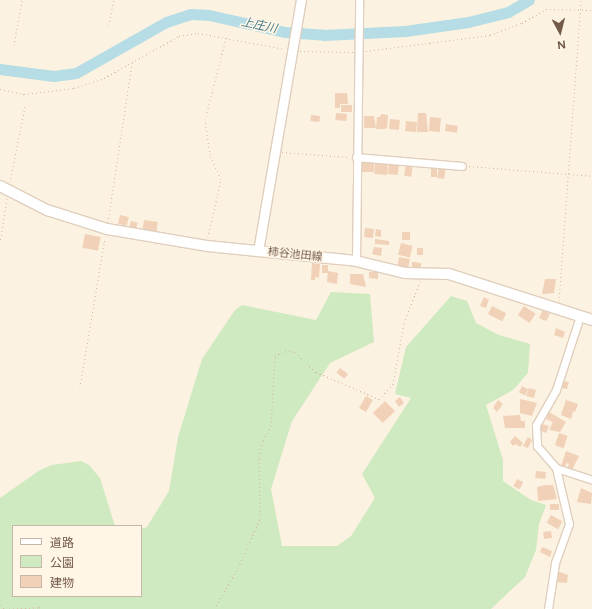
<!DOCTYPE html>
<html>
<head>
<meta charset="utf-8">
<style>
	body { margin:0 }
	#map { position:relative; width:592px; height:609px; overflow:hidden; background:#fcf2e1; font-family:Figtree,"Noto Sans JP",sans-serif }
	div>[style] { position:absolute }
	.green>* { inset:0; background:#cfe9c0 }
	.river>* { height:11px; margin:-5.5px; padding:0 5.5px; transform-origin:5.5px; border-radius:5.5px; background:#b6dde5 }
	.building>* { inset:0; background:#f1d1b8; transform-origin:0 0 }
	.path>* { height:1px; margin-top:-0.5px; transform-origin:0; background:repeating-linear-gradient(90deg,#d6b49c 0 1px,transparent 0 4px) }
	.roads { filter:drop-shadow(1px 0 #e0cfbd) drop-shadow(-1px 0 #e0cfbd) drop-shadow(0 1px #e0cfbd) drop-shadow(0 -1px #e0cfbd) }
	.minor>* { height:7px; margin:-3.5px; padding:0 3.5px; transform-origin:3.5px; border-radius:3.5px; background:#fff }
	.tertiary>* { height:9px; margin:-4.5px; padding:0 4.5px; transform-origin:4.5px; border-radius:4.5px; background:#fff }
	.secondary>* { height:10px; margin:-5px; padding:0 5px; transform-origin:5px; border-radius:5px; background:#fff }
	span { translate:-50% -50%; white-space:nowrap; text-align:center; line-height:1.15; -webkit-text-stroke:3px #fff6e7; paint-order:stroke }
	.street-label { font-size:11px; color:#735948 }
	.water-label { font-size:12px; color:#417986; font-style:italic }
	.legend { position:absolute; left:12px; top:525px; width:130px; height:72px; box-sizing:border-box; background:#fff6e7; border:1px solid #c7b7a7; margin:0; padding:5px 7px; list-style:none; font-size:12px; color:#735948 }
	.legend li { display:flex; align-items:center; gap:8px; height:20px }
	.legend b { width:20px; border:1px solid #c7b7a7 }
	.north { position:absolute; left:540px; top:12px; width:40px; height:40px; -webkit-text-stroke:3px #fff6e7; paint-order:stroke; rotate:173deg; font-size:11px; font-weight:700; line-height:16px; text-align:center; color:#735948 }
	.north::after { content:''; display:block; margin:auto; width:14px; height:18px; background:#735948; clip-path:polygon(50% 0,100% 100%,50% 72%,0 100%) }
</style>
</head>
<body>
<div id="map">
	<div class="green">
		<i style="clip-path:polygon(331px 292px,370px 294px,374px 342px,330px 363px,292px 421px,271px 489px,282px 546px,337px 546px,351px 536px,375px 498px,362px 474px,411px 398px,395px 394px,406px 347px,451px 296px,467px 301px,476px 323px,499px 335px,530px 344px,528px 373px,513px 390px,486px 405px,503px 460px,503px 481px,531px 500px,546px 505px,539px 524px,536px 550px,525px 577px,491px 609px,0 609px,0 498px,40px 470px,52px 465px,81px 461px,89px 465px,100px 478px,115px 526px,13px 526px,13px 596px,141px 596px,141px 529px,147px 527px,169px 491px,178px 437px,202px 359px,235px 310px,242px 305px,316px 320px)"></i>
	</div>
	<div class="river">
		<i style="left:0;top:69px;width:54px;rotate:7.4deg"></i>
		<i style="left:54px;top:76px;width:22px;rotate:-8deg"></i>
		<i style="left:76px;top:73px;width:103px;rotate:-29.5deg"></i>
		<i style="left:166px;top:22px;width:26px;rotate:-18deg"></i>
		<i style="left:191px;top:14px;width:18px;rotate:3deg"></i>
		<i style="left:209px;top:15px;width:78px;rotate:12.6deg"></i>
		<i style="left:285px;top:32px;width:39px;rotate:4deg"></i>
		<i style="left:324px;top:35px;width:81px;rotate:-2.8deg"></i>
		<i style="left:405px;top:31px;width:64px;rotate:-8.1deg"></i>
		<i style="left:468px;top:22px;width:41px;rotate:-14deg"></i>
		<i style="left:508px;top:12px;width:24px;rotate:-30deg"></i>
	</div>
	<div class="building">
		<i style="clip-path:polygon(335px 93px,347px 93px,348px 104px,340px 104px,340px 108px,335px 108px)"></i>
		<i style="left:341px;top:105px;width:11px;height:7px"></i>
		<i style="left:336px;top:113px;width:11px;height:7px;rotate:5deg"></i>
		<i style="clip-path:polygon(418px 113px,426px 113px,428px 132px,417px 132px)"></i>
		<i style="clip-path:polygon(381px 114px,388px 115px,387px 128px,384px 129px,376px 129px,377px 117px,380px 117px)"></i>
		<i style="left:311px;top:115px;width:9px;height:6px;rotate:6deg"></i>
		<i style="clip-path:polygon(364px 116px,374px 116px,376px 128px,364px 128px)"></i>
		<i style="left:430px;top:117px;width:11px;height:14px;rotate:5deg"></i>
		<i style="left:390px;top:119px;width:10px;height:10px;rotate:6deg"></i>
		<i style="left:406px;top:121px;width:11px;height:10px;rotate:5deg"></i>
		<i style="left:446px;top:124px;width:12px;height:7px;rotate:9deg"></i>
		<i style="left:362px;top:162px;width:12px;height:10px"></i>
		<i style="left:375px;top:162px;width:13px;height:12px;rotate:4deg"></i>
		<i style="left:389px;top:163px;width:10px;height:11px;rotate:6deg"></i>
		<i style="left:406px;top:163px;width:7px;height:13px;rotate:8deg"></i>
		<i style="left:439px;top:166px;width:7px;height:12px;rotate:8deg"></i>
		<i style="left:431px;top:169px;width:6px;height:8px"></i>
		<i style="left:120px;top:215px;width:9px;height:9px;rotate:13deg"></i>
		<i style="left:144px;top:220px;width:14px;height:12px;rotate:8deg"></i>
		<i style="left:131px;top:221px;width:7px;height:8px;rotate:16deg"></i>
		<i style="left:365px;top:228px;width:9px;height:9px;rotate:6deg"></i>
		<i style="clip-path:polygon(376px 229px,381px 230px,381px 237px,375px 236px)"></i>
		<i style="left:402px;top:232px;width:8px;height:8px"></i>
		<i style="left:85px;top:234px;width:16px;height:14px;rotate:11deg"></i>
		<i style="clip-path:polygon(375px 239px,389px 241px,389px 245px,375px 244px)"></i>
		<i style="left:401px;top:243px;width:12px;height:12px;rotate:14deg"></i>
		<i style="clip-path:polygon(374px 247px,382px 248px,381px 256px,372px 254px)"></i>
		<i style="left:417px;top:248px;width:6px;height:7px"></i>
		<i style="left:399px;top:257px;width:11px;height:9px;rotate:10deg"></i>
		<i style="clip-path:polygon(412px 262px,421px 263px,421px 270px,412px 269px)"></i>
		<i style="clip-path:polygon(312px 263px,320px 264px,319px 278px,315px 277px,315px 280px,311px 280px)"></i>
		<i style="left:322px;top:265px;width:6px;height:8px"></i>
		<i style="clip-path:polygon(328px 271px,338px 273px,337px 284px,327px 282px)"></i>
		<i style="clip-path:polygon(369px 272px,378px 272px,378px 279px,369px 278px)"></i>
		<i style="clip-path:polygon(350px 274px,363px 274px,366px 287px,350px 284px)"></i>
		<i style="clip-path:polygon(545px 279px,556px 279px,554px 293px,542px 294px)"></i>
		<i style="clip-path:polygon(484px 297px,489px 300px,486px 308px,480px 306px)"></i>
		<i style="left:492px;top:306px;width:16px;height:9px;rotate:27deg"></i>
		<i style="left:524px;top:306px;width:14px;height:11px;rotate:34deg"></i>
		<i style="clip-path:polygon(543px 310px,550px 314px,546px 321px,539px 318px)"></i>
		<i style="clip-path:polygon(556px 328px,565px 332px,563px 338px,554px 335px)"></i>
		<i style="left:340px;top:368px;width:10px;height:6px;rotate:37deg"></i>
		<i style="clip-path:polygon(563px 381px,569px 382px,567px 389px,561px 388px)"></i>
		<i style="left:522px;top:386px;width:7px;height:7px;rotate:27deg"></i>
		<i style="clip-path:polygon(529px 388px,536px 390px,534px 398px,526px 396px)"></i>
		<i style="left:366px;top:396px;width:8px;height:14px;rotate:30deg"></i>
		<i style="clip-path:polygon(400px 397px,404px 403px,399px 407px,395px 401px)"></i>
		<i style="clip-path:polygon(520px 399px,537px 403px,532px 416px,520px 413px)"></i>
		<i style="clip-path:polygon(498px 400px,503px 404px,497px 412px,493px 408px)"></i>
		<i style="clip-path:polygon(566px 400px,578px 404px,575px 412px,567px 410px,573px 412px,571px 419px,561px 415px)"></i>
		<i style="left:385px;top:401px;width:14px;height:17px;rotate:45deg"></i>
		<i style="clip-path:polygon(549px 412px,566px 422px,560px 432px,549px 430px,553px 422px,546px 419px)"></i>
		<i style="clip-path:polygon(520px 415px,521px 421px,525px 421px,525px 428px,505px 428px,503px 416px)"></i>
		<i style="clip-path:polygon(542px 424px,549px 426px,546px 433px,539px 430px)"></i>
		<i style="left:559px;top:433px;width:9px;height:13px;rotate:18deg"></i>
		<i style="clip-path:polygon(515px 436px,523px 443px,520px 447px,516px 444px,513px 446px,510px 442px)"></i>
		<i style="clip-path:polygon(528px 437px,532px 440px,528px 448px,523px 446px)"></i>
		<i style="clip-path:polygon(566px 451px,579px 456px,572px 470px,567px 468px,569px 464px,567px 463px,564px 468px,561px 466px)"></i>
		<i style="left:536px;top:471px;width:10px;height:7px;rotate:6deg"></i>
		<i style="left:517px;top:479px;width:7px;height:8px;rotate:27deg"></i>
		<i style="clip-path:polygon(546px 485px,553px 485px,557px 499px,538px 501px,537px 487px)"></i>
		<i style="clip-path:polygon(581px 488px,592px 493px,591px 504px,577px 502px)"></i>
		<i style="left:550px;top:504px;width:9px;height:6px"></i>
		<i style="left:551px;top:515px;width:13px;height:9px;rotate:29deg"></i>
		<i style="left:551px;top:531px;width:7px;height:8px;rotate:82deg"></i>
		<i style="clip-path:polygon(542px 547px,552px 551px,550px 557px,540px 552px)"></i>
		<i style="clip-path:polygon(557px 571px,568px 575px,567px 583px,556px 582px)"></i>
	</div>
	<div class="path">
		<i style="left:109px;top:25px;width:25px;rotate:-79deg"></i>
		<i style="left:14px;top:45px;width:46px;rotate:-79.9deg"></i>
		<i style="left:300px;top:51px;width:53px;rotate:1.1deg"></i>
		<i style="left:366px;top:51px;width:125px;rotate:-7.4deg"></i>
		<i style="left:490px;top:35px;width:34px;rotate:-21deg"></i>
		<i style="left:522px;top:23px;width:28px;rotate:-30deg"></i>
		<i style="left:546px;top:9px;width:46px;rotate:1.2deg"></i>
		<i style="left:0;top:89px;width:25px;rotate:12deg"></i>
		<i style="left:24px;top:94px;width:50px;rotate:-6.8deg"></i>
		<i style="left:74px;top:88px;width:32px;rotate:-18deg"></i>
		<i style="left:104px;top:78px;width:86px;rotate:-29.2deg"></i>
		<i style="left:179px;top:36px;width:19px;rotate:-9deg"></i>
		<i style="left:198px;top:33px;width:88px;rotate:10.4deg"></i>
		<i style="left:282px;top:152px;width:67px;rotate:4.3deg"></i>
		<i style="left:469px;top:166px;width:123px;rotate:4.6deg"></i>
		<i style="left:10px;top:182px;width:77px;rotate:-78.8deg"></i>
		<i style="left:108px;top:222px;width:161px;rotate:-81.4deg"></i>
		<i style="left:208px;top:237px;width:59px;rotate:-77.4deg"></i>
		<i style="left:221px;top:179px;width:26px;rotate:-115deg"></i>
		<i style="left:210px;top:155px;width:35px;rotate:-98deg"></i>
		<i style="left:205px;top:120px;width:85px;rotate:-75.6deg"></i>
		<i style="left:0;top:243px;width:45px;rotate:-81deg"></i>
		<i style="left:559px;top:301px;width:302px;rotate:-85.8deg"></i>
		<i style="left:80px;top:387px;width:152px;rotate:-80.5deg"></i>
		<i style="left:0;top:605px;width:6px;rotate:39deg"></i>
		<i style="left:5px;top:609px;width:34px;rotate:-3deg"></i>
		<i style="left:39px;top:607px;width:4px;rotate:27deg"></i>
		<i style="left:214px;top:609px;width:48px;rotate:-59.7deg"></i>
		<i style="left:238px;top:568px;width:54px;rotate:-65.8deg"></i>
		<i style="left:260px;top:519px;width:62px;rotate:-90.9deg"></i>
		<i style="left:259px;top:457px;width:17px;rotate:-77deg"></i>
		<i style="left:263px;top:440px;width:16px;rotate:-60deg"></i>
		<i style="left:271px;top:426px;width:70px;rotate:-86.7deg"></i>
		<i style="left:275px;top:356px;width:12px;rotate:-31deg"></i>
		<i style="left:285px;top:350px;width:10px;rotate:11deg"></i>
		<i style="left:295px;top:352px;width:29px;rotate:44deg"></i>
		<i style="left:316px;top:372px;width:69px;rotate:23.2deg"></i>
		<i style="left:379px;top:399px;width:21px;rotate:-47deg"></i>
		<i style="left:393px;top:384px;width:62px;rotate:-79.8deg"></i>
		<i style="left:404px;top:323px;width:45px;rotate:-69.1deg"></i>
	</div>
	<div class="roads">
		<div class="minor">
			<i style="left:356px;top:157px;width:106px;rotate:4.9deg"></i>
			<i style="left:356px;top:261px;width:261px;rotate:-89.3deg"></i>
			<i style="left:580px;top:316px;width:78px;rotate:108deg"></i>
			<i style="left:556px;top:390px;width:40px;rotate:119.7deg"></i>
			<i style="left:536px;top:425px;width:21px;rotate:87deg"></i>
			<i style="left:537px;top:446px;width:29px;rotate:49deg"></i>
			<i style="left:556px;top:468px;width:38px;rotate:18deg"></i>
			<i style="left:548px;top:609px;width:47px;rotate:-81.3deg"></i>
			<i style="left:555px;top:563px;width:41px;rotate:-70.3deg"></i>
			<i style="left:569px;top:524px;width:57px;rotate:-103.1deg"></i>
		</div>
		<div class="tertiary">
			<i style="left:258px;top:251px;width:255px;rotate:-80.3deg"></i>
		</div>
		<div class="secondary">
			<i style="left:0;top:186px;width:53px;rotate:27.1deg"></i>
			<i style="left:47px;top:210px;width:63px;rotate:17.6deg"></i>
			<i style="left:107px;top:229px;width:101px;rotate:9.6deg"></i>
			<i style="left:207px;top:246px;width:150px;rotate:5.7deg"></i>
			<i style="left:356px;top:261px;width:50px;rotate:13.8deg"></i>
			<i style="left:405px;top:273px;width:44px;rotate:1.3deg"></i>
			<i style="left:449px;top:274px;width:150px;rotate:17.8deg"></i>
		</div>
	</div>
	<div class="street-label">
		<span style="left:295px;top:255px;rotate:6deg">柿谷池田線</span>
	</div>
	<div class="water-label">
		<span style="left:259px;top:26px;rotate:12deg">上庄川</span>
	</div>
	<ul class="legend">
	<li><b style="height:5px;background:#fff"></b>道路</li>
	<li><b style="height:11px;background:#cfe9c0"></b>公園</li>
	<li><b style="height:11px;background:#f1d1b8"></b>建物</li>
	</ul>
	<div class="north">N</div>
</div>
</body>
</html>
